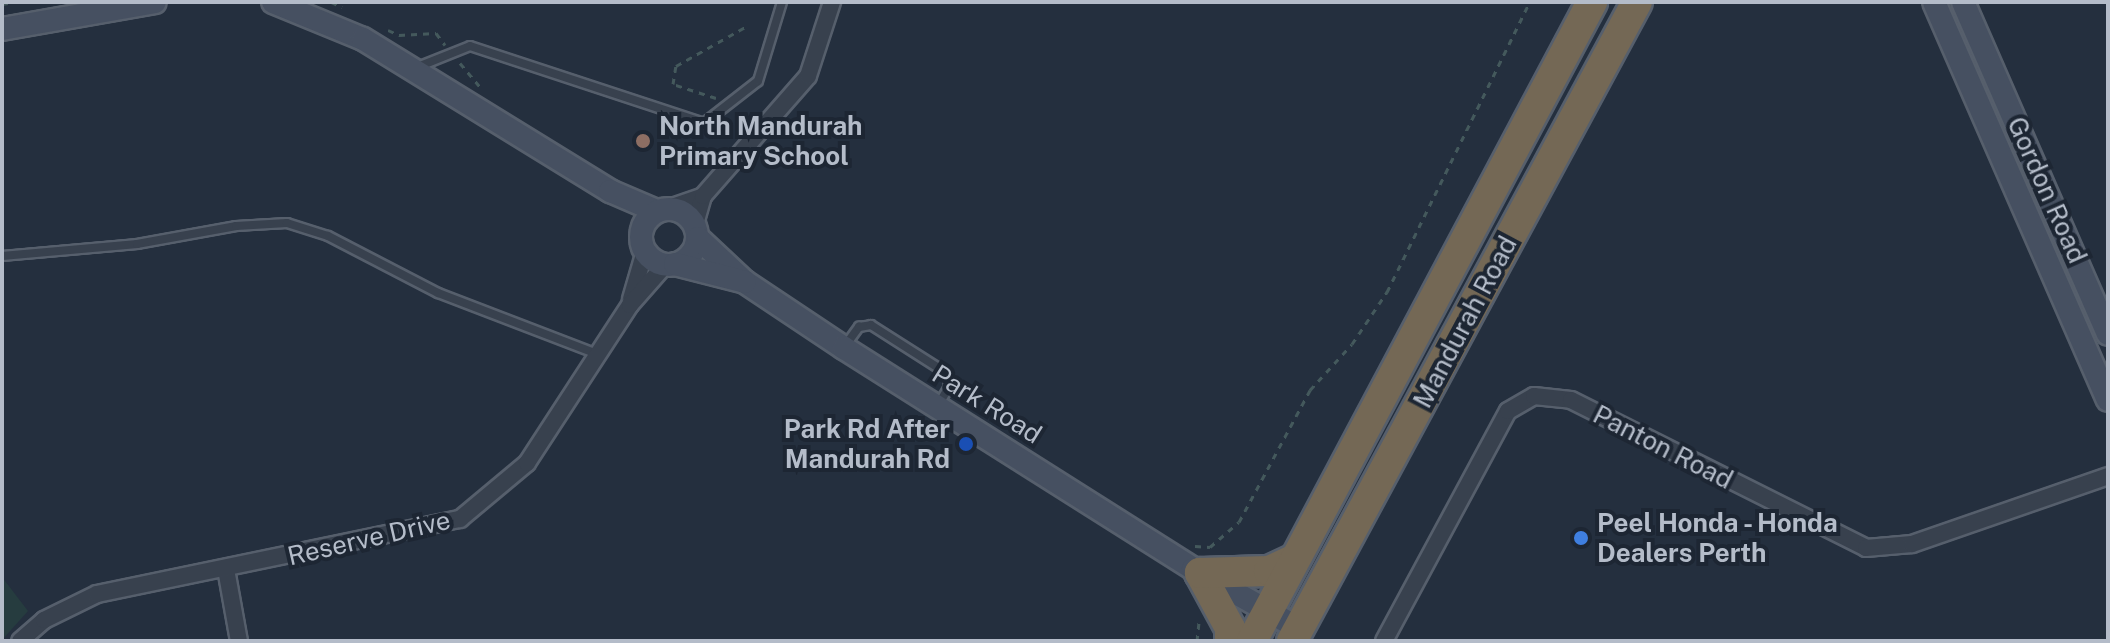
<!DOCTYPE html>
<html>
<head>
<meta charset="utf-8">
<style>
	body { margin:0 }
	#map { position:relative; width:2110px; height:643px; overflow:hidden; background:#242f3e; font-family:"Public Sans",sans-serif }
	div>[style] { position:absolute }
	.green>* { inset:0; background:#263c3f }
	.path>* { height:3px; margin-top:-1.5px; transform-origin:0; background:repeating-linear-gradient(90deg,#44595c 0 6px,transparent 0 12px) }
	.roads { filter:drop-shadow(2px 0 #565f6c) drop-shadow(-2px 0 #565f6c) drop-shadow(0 2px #565f6c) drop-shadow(0 -2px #565f6c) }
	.lane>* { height:8px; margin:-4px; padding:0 4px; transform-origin:4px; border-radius:4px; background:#38414e }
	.street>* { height:16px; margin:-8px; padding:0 8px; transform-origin:8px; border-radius:8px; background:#38414e }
	.secondary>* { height:22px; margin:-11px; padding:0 11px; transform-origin:11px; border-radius:11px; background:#465061 }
	.secondary>.ring { margin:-11px; padding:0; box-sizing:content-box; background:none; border:22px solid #465061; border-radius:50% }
	.highway>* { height:30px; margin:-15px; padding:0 15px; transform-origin:15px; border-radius:15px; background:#746855 }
	.dots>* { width:22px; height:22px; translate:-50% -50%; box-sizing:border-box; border:4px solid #1d2633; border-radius:50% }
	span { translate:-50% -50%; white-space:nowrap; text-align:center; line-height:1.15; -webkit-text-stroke:8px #1d2633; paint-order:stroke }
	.poi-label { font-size:26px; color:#b4bcc9; font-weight:700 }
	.left { translate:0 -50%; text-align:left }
	.right { translate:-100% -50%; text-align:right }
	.street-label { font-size:26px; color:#b4bcc9 }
	.frame { position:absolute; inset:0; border:4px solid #b4bcc9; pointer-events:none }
</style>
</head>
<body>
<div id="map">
	<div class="green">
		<i style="clip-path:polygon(2px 577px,28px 611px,2px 640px)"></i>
	</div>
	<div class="path">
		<i style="left:331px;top:2px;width:12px;rotate:24deg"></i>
		<i style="left:2px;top:4px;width:12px;rotate:-9deg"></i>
		<i style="left:388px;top:30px;width:12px;rotate:24deg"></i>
		<i style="left:399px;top:35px;width:37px;rotate:-3deg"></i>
		<i style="left:436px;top:33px;width:15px;rotate:53deg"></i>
		<i style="left:460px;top:63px;width:33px;rotate:50deg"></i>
		<i style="left:716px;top:98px;width:45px;rotate:-162deg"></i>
		<i style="left:673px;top:84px;width:18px;rotate:-81deg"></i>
		<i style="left:676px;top:66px;width:81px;rotate:-29.4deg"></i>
		<i style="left:1195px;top:546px;width:15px;rotate:4deg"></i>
		<i style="left:1210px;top:547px;width:38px;rotate:-41deg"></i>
		<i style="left:1239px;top:522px;width:150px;rotate:-61.7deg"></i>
		<i style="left:1310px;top:390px;width:62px;rotate:-47.6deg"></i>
		<i style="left:1352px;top:344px;width:63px;rotate:-56.1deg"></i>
		<i style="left:1387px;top:292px;width:323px;rotate:-63.8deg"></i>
		<i style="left:1197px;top:641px;width:20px;rotate:-84deg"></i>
	</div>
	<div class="roads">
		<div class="lane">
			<i style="left:415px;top:68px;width:59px;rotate:-21.8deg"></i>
			<i style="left:470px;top:46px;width:246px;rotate:18.2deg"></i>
			<i style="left:704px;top:123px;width:68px;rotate:-37.9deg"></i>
			<i style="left:758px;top:81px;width:83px;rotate:-73.1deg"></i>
			<i style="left:2px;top:256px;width:136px;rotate:-5.1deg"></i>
			<i style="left:137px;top:244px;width:101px;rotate:-10.3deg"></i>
			<i style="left:236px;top:226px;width:51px;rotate:-3.4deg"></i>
			<i style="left:287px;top:223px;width:43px;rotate:17.6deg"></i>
			<i style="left:328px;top:236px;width:124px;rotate:27.4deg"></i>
			<i style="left:438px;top:293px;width:170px;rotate:21deg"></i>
			<i style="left:845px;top:346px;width:24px;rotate:-54deg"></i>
			<i style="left:859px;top:327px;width:12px;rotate:-9deg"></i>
			<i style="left:871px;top:325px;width:91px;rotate:32.5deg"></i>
			<i style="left:948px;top:374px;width:13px;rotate:86deg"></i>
			<i style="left:949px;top:387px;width:21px;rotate:121deg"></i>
		</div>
		<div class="street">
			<i style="left:669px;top:208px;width:36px;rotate:-19deg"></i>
			<i style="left:695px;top:224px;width:29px;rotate:-74deg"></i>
			<i style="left:703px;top:196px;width:159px;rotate:-48.8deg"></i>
			<i style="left:808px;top:76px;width:78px;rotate:-72deg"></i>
			<i style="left:631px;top:299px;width:50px;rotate:-73.7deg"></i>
			<i style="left:226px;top:569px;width:73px;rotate:79.8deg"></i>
			<i style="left:20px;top:641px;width:32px;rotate:-41deg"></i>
			<i style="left:44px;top:620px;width:59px;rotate:-26.1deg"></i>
			<i style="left:97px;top:594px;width:371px;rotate:-11.7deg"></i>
			<i style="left:460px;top:519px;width:87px;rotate:-39.9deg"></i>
			<i style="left:527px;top:463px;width:189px;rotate:-56.9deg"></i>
			<i style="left:630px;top:305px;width:53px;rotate:-48.8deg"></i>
			<i style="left:1384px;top:641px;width:261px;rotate:-61.7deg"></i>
			<i style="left:1508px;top:411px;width:30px;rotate:-30deg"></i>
			<i style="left:1534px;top:396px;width:37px;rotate:6deg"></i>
			<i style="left:1571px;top:400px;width:330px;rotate:26.6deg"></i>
			<i style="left:1866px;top:548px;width:46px;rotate:-5deg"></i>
			<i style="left:1912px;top:544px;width:207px;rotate:-19.1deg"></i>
		</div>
		<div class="secondary">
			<i style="left:273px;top:2px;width:97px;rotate:22.3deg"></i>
			<i style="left:363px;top:39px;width:290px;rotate:31.6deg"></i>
			<i style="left:610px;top:191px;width:51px;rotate:23.1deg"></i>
			<i style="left:1934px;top:2px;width:434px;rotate:66.4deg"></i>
			<i style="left:1963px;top:2px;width:362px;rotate:66.4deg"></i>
			<i style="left:2px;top:29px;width:155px;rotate:-10deg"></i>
			<i class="ring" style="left:641px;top:209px;width:34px;height:34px"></i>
			<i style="left:698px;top:238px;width:64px;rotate:43.1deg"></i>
			<i style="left:745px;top:282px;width:119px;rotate:33.7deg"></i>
			<i style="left:844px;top:348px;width:413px;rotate:32.3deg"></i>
			<i style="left:1193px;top:569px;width:120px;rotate:29.3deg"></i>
			<i style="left:675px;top:264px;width:72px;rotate:14.4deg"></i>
		</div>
		<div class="highway">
			<i style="left:1230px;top:641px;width:13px;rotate:-90deg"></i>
			<i style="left:1230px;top:628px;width:63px;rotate:-118.6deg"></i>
			<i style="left:1200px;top:573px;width:69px;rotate:-1.7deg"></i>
			<i style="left:1269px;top:571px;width:29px;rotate:-25deg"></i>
			<i style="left:1252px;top:641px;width:724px;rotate:-61.98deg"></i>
			<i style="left:1292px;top:641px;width:726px;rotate:-61.64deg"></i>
		</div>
	</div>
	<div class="dots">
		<i style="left:643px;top:141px;background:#8d6e63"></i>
		<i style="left:966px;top:444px;background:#1a4fb4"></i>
		<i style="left:1581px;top:538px;background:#3f7fe0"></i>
	</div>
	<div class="poi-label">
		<span class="left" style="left:659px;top:141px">North Mandurah<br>Primary School</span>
		<span class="right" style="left:950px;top:444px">Park Rd After<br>Mandurah Rd</span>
		<span class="left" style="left:1597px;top:538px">Peel Honda - Honda<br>Dealers Perth</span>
	</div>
	<div class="street-label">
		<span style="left:2047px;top:190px;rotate:66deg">Gordon Road</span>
		<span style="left:1465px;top:322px;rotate:-62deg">Mandurah Road</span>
		<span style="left:987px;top:404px;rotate:32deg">Park Road</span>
		<span style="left:1663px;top:447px;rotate:27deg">Panton Road</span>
		<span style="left:369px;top:538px;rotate:-13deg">Reserve Drive</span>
	</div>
	<div class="frame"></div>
</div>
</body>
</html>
